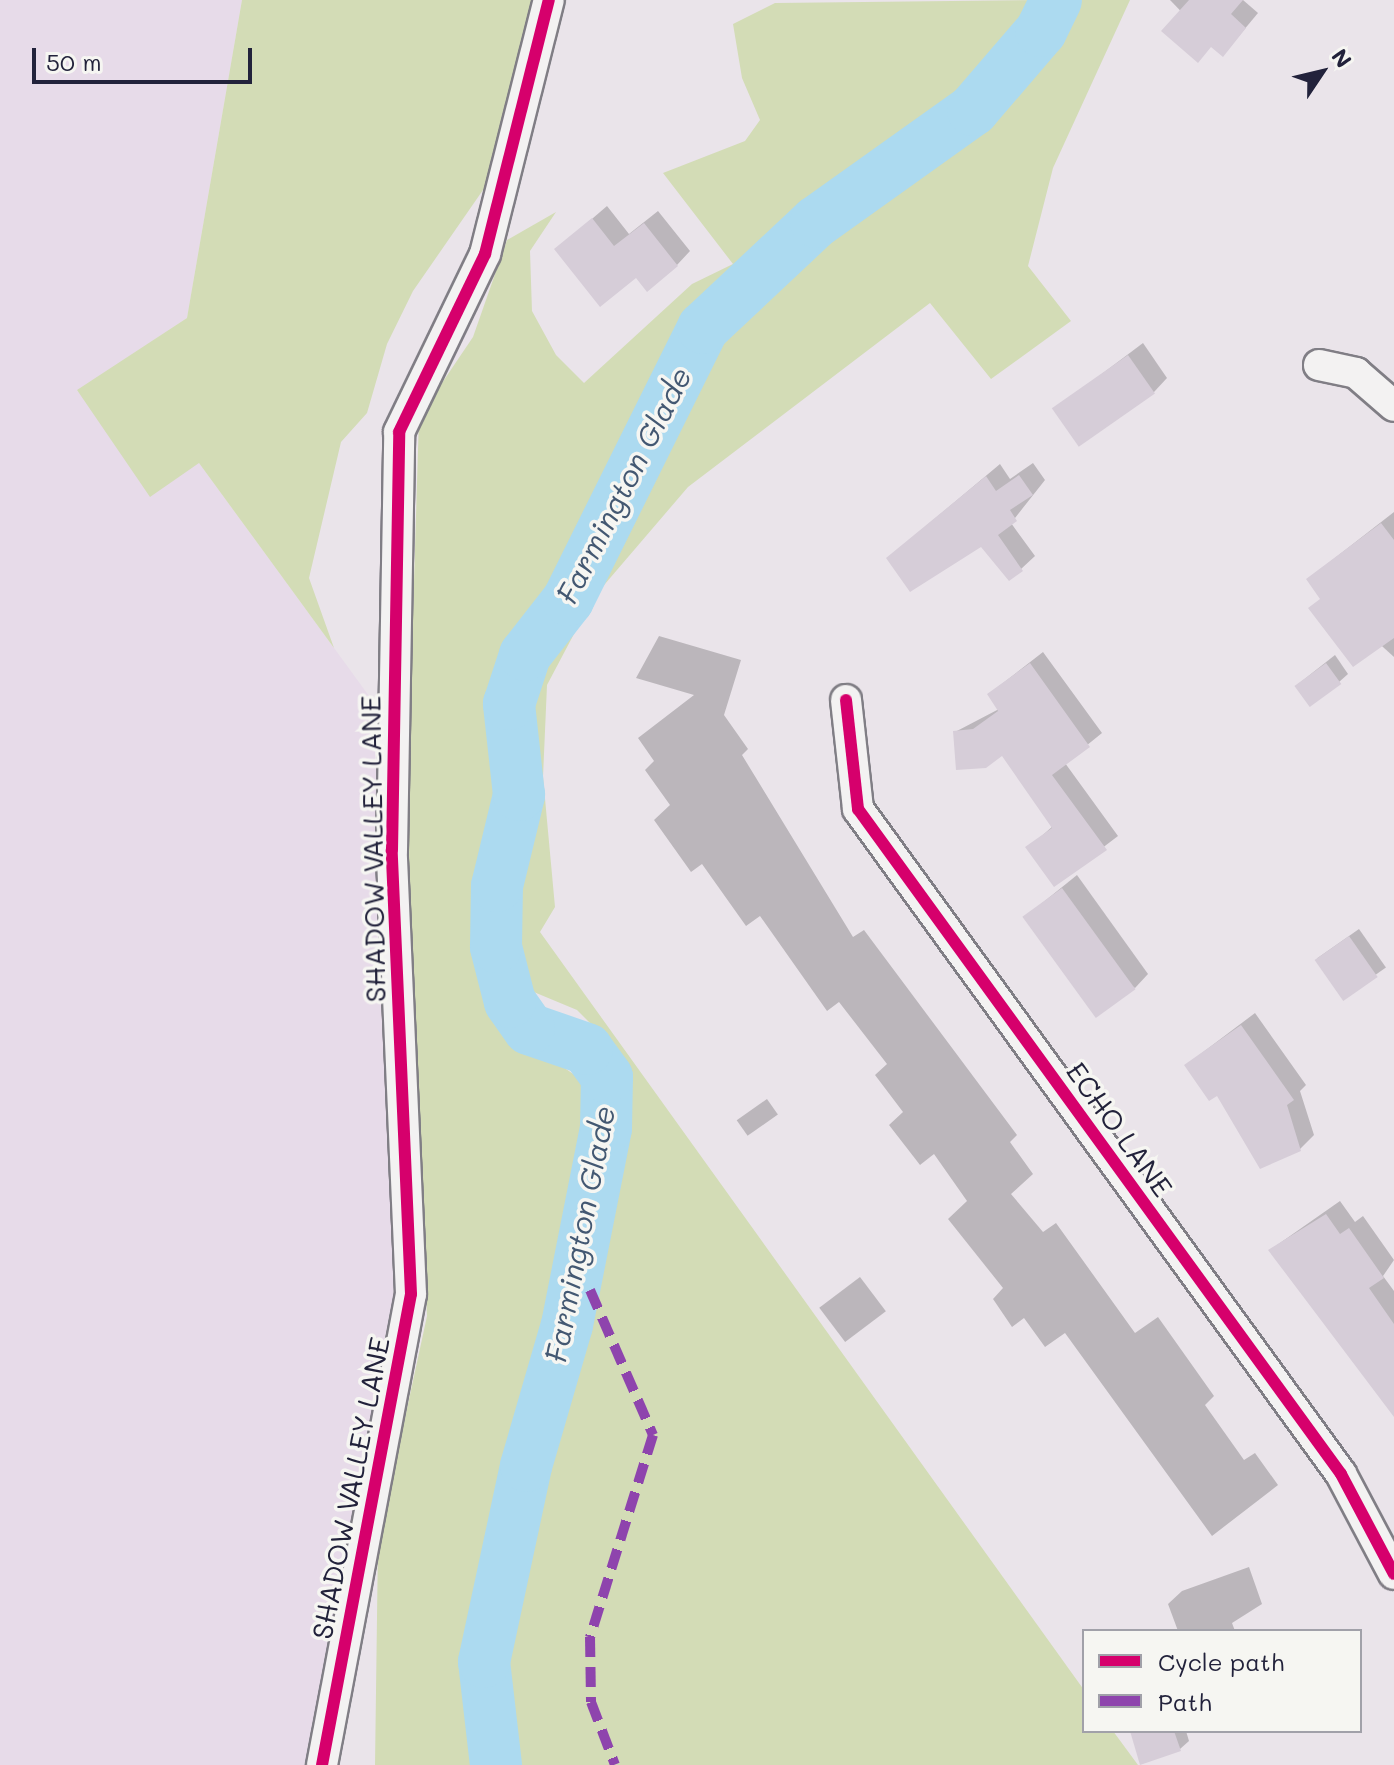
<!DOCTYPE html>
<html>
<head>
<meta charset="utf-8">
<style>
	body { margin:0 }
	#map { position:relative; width:1394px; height:1765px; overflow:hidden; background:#eae4ea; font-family:Mali,sans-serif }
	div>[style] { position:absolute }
	.built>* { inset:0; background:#e7dbe9 }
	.green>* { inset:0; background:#d3dcb6 }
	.shadow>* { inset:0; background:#0003; transform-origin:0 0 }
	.river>* { height:52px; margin:-26px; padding:0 26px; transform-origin:26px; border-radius:26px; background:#acdaf0 }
	.building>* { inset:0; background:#d6cdd8; transform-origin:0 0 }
	.roads { filter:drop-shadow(2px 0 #807e85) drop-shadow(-2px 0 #807e85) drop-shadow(0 2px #807e85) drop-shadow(0 -2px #807e85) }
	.street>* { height:30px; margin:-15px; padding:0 15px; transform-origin:15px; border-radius:15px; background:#f3f2f2 }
	.quiet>* { height:10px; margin-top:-5px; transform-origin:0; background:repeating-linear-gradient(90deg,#8e44ad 0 20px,transparent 0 30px) }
	.cycleway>* { height:12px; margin:-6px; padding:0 6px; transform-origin:6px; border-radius:6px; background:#d6006c }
	span { translate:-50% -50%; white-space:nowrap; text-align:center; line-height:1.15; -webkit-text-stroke:7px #f6f6f2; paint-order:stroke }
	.street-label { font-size:28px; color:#22223b }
	.water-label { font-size:30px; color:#435872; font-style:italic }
	.legend { position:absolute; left:1082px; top:1629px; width:280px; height:104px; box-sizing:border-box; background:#f6f6f2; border:2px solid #a1a1a9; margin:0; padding:10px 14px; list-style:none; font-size:24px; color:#22223b }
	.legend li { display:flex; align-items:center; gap:16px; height:40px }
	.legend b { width:40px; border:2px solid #a1a1a9 }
	.north { position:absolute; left:1282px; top:32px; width:80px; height:80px; -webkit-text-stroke:6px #f6f6f2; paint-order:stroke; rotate:55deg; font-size:22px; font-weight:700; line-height:32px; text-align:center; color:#22223b }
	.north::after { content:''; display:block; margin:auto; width:28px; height:36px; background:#22223b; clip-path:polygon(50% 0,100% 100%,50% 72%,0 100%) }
	.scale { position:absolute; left:32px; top:48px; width:220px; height:36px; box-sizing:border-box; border:4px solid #22223b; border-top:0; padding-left:10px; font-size:24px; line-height:28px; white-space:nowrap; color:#22223b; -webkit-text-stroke:6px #f6f6f2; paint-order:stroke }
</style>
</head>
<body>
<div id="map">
	<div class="built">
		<i style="clip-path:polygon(0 0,242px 0,187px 318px,77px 391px,199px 463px,380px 711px,394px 1312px,305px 1765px,0 1765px)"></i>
	</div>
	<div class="green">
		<i style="clip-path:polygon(242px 0,535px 0,501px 164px,413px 291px,387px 344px,367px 413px,341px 442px,309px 578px,334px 648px,199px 463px,150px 497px,77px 390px,187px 318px)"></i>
		<i style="clip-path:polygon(1047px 0,1037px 25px,969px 105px,813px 219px,699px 326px,566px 593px,518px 658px,504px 701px,514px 789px,485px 891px,488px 981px,505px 1027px,579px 1078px,588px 1099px,587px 1128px,554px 1341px,475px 1646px,489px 1765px,375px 1765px,378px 1543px,427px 1316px,406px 845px,419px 417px,473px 337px,507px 240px,556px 212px,530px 251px,532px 311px,556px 355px,584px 383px,692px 284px,733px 264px,663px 173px,745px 141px,760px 120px,742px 78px,733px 24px,775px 3px)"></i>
		<i style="clip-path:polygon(1066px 0,1130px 0,1053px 168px,1028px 266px,1071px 321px,991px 379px,930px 303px,688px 487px,593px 598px,547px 685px,543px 777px,555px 907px,540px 932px,1084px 1690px,1084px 1731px,1113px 1731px,1138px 1765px,507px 1765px,497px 1638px,621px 1133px,616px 1049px,577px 1010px,529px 990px,511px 954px,505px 922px,522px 840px,523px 681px,713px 331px,818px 225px,978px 113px,1050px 31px)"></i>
	</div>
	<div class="shadow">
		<i style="clip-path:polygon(1170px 0,1243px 0,1258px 13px,1223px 55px)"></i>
		<i style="clip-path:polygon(607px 206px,629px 234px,658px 211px,690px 251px,677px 265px,636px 275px,557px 249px)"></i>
		<i style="clip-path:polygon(1143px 343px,1167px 378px,1154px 392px,1054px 410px)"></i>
		<i style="clip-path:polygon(1033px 463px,1045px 480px,1011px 523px,1035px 556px,1021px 569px,981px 545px,888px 558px,1000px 464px,1010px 479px)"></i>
		<i style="clip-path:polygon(1394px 512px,1394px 657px,1308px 579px)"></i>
		<i style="clip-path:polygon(659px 636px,741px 660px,724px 715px,748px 749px,742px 755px,853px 937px,864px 930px,1017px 1135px,1010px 1142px,1033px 1174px,1011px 1194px,1043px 1232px,1056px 1223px,1135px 1333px,1158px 1317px,1214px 1396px,1205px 1405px,1244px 1460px,1255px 1453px,1278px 1485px,1212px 1536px,1065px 1333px,1045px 1347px,1024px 1318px,1012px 1327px,993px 1299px,1003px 1288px,948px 1219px,967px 1201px,934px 1154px,920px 1165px,889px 1125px,903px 1112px,875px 1075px,887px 1064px,839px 1002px,827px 1011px,760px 916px,746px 926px,702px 864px,691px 872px,654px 820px,670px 805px,645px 770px,654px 761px,638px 738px,694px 695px,636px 678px)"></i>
		<i style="clip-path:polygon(1043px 652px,1102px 733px,1065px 763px,1118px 836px,1055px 884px,1028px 848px,1053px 826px,1003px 753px,955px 732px,999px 709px,989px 694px)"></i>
		<i style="clip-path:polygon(1335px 655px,1348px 674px,1339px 682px,1297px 685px)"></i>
		<i style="clip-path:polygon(1077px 875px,1148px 974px,1135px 988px,1025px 917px)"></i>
		<i style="left:1359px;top:929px;width:47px;height:51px;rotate:55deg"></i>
		<i style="clip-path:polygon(1255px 1013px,1306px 1085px,1300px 1091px,1314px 1135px,1300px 1149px,1186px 1065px)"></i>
		<i style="left:767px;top:1099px;width:19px;height:37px;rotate:55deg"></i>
		<i style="clip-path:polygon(1340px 1201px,1355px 1222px,1363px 1216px,1394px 1260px,1383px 1276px,1394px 1291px,1394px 1414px,1270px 1250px)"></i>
		<i style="left:860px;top:1277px;width:43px;height:51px;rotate:53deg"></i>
		<i style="clip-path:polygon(1249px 1567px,1262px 1604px,1232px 1623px,1235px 1631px,1178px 1631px,1168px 1604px,1182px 1591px)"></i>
		<i style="clip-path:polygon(1135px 1731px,1186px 1731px,1189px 1741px,1180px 1749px)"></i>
	</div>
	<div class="river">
		<i style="left:496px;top:1765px;width:104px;rotate:-96.6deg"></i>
		<i style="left:484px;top:1662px;width:200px;rotate:-77.9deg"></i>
		<i style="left:526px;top:1466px;width:147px;rotate:-73.8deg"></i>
		<i style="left:567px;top:1325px;width:201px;rotate:-78.8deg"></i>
		<i style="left:606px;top:1128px;width:51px;rotate:-88.9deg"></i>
		<i style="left:607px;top:1077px;width:34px;rotate:-126deg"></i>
		<i style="left:587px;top:1049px;width:61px;rotate:-161deg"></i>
		<i style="left:529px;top:1029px;width:33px;rotate:-125deg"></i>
		<i style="left:510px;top:1002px;width:57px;rotate:-104.3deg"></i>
		<i style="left:496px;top:947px;width:61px;rotate:-89.1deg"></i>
		<i style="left:497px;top:886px;width:94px;rotate:-76.4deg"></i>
		<i style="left:519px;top:795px;width:92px;rotate:-96.3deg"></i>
		<i style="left:509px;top:704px;width:52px;rotate:-71.9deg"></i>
		<i style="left:525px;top:655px;width:70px;rotate:-52deg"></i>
		<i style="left:568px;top:600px;width:304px;rotate:-63.6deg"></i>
		<i style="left:703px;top:328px;width:155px;rotate:-43.2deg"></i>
		<i style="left:816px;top:222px;width:193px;rotate:-35.5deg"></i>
		<i style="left:973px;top:110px;width:104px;rotate:-49.3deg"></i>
		<i style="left:1041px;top:31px;width:34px;rotate:-64deg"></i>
	</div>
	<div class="building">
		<i style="clip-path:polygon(1189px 0,1243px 0,1231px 14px,1246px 28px,1223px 57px,1211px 47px,1198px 63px,1161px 31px)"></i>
		<i style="clip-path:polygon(592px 218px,614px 246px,644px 223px,678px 266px,647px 292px,636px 278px,600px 307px,554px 249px)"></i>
		<i style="left:1128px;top:355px;width:47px;height:93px;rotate:55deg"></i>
		<i style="clip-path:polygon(1019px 475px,1033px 495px,1010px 510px,1017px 521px,998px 535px,1023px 571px,1009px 581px,981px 547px,910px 592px,886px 558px,986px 476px,996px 491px)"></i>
		<i style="clip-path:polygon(1381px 523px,1394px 540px,1394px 638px,1353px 667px,1308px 608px,1320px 599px,1306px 579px)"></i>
		<i style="clip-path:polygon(1030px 663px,1090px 747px,1052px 775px,1107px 850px,1054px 887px,1025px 847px,1052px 828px,1002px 756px,986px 768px,956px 770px,953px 731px,973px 729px,998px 711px,987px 694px)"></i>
		<i style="left:1326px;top:663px;width:26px;height:39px;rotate:54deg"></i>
		<i style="left:1062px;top:888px;width:125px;height:49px;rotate:54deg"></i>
		<i style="left:1349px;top:936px;width:50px;height:42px;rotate:55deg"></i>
		<i style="clip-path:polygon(1241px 1025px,1294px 1100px,1287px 1105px,1301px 1151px,1260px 1169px,1217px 1096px,1209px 1101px,1184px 1065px)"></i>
		<i style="clip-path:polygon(1326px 1214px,1340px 1234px,1349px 1228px,1384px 1278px,1369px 1288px,1394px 1324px,1394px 1417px,1268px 1250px)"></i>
		<i style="clip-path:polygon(1130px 1731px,1174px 1731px,1181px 1751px,1140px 1765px)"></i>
	</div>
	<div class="roads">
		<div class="street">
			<i style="left:1319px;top:365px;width:38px;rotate:12deg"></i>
			<i style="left:1356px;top:373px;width:50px;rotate:41deg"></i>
			<i style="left:846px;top:700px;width:110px;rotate:83.7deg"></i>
			<i style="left:858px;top:809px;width:822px;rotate:54.01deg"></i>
			<i style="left:1341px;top:1474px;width:113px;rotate:62.1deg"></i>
			<i style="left:322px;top:1765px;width:479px;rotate:-79.3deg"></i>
			<i style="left:411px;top:1294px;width:444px;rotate:-92.5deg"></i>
			<i style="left:392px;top:850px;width:418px;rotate:-89deg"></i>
			<i style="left:399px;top:432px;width:198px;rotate:-64.2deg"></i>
			<i style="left:485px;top:254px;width:262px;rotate:-75.9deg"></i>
		</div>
	</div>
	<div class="quiet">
		<i style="left:590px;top:1290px;width:158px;rotate:66.5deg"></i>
		<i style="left:653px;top:1435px;width:212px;rotate:107.3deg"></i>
		<i style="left:590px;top:1637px;width:65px;rotate:89.1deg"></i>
		<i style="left:591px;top:1702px;width:67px;rotate:69.1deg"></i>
	</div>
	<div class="cycleway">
		<i style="left:846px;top:700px;width:110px;rotate:83.7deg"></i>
		<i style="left:858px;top:809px;width:822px;rotate:54.01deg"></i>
		<i style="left:1341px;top:1474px;width:113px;rotate:62.1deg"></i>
		<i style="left:322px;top:1765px;width:479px;rotate:-79.3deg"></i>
		<i style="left:411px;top:1294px;width:444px;rotate:-92.5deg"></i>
		<i style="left:392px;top:850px;width:418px;rotate:-89deg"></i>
		<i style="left:399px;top:432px;width:198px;rotate:-64.2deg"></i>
		<i style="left:485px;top:254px;width:262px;rotate:-75.9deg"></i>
	</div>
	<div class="street-label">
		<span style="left:372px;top:849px;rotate:-91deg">SHADOW VALLEY LANE</span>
		<span style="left:1120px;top:1129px;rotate:54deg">ECHO LANE</span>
		<span style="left:350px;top:1488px;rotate:-79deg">SHADOW VALLEY LANE</span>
	</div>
	<div class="water-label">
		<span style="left:623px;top:485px;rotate:-63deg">Farmington Glade</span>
		<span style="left:579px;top:1234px;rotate:-79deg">Farmington Glade</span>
	</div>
	<ul class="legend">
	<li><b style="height:10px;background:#d6006c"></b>Cycle path</li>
	<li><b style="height:10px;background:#8e44ad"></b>Path</li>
	</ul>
	<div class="north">N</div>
	<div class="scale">50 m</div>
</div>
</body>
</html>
